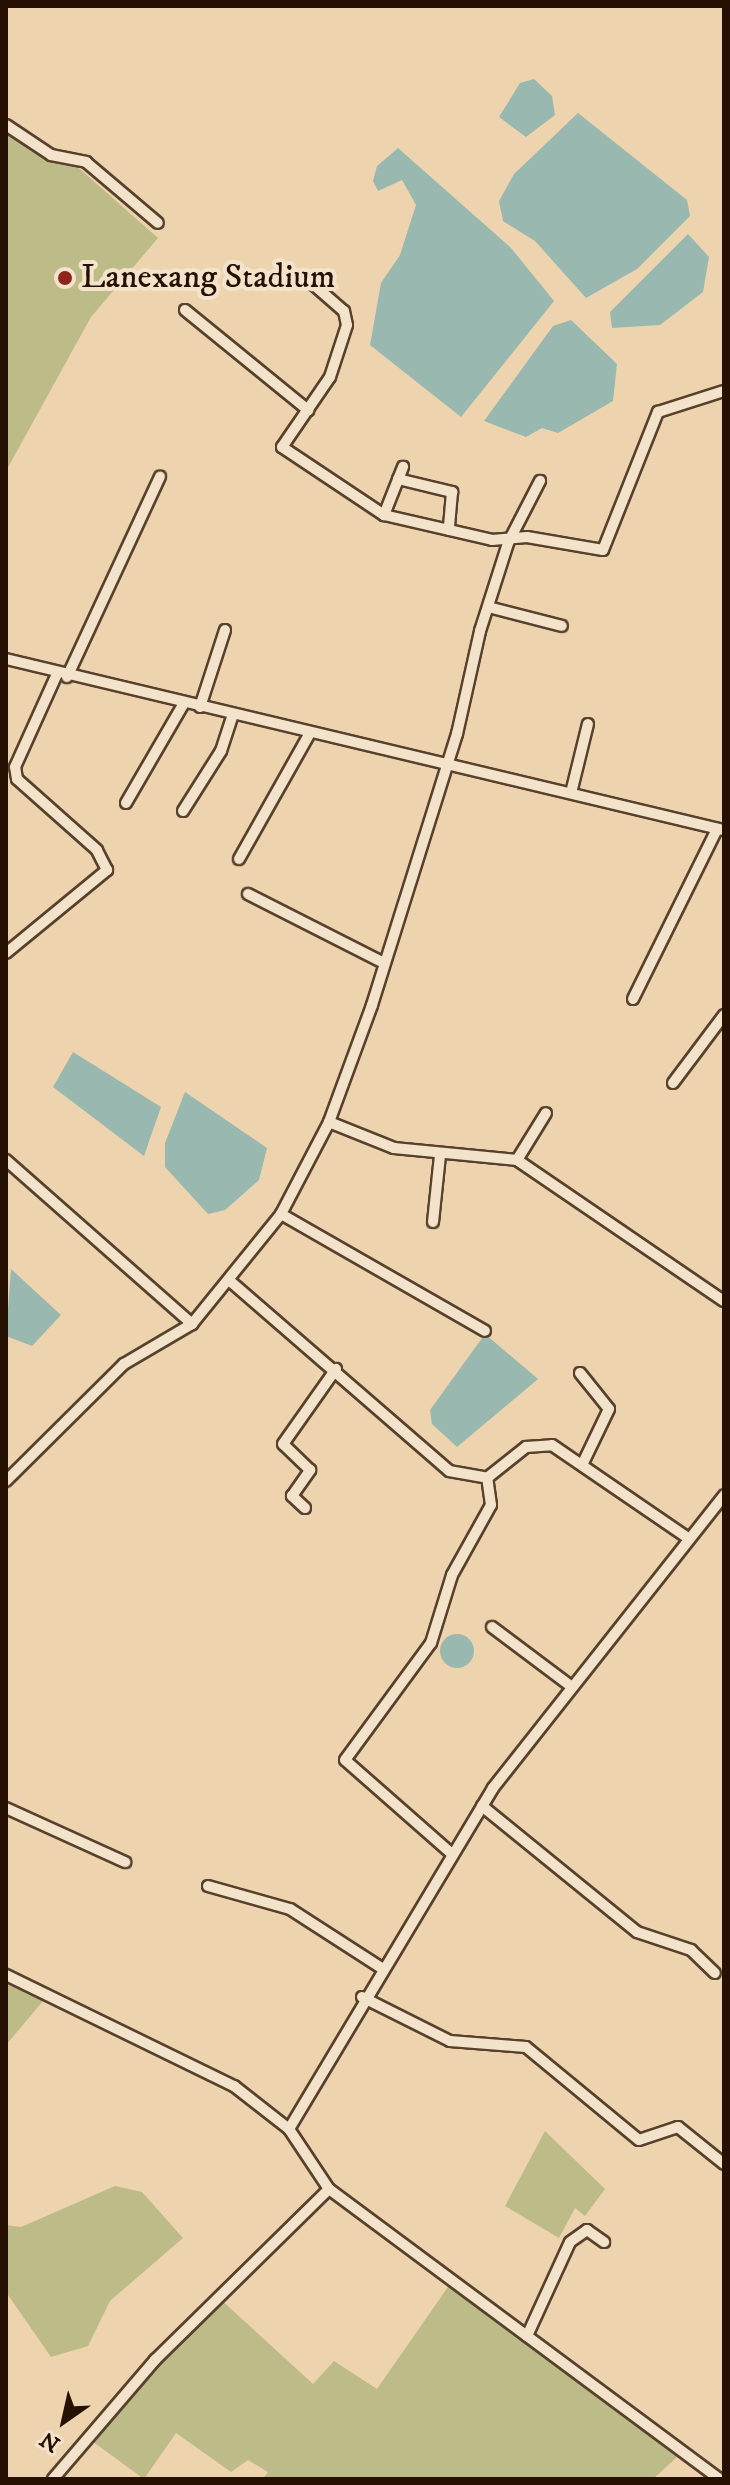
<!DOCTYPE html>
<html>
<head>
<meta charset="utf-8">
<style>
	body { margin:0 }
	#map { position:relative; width:730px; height:2485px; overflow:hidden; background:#edd4ae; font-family:"IM FELL DW Pica",serif }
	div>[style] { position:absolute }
	.green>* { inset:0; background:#bdbb87 }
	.water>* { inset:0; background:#99b8af }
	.round { border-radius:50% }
	.roads { filter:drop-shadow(2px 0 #58412c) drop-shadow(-2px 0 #58412c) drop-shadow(0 2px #58412c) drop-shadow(0 -2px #58412c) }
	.street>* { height:10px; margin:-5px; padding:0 5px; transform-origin:5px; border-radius:5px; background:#f3e3ca }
	.dots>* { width:22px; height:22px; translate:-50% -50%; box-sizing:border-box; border:4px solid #f3e3ca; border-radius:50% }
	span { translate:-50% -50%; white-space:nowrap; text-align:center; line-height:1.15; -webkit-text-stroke:8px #f3e3ca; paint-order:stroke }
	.poi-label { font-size:34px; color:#261001 }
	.left { translate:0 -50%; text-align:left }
	.frame { position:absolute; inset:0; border:8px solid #261001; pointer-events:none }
	.north { position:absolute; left:24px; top:2381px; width:80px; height:80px; -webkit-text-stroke:6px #f3e3ca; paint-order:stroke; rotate:214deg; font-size:22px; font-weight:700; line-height:32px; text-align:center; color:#261001 }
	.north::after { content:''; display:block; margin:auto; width:28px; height:36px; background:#261001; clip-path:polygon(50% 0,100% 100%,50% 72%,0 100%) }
</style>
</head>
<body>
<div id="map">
	<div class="green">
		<i style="clip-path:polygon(6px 130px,57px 164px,72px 162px,158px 238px,91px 317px,6px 471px)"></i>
		<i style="clip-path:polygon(6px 1984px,43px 2001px,6px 2045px)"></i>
		<i style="clip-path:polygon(545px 2131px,605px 2189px,585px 2216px,575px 2208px,559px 2238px,505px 2206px)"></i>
		<i style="clip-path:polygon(115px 2186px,142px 2192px,183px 2238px,110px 2301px,88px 2346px,51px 2357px,6px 2292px,6px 2225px,21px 2227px)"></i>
		<i style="clip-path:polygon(450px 2284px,677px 2457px,653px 2479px,263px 2479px,268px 2472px,248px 2460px,231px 2472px,176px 2433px,144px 2479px,85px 2436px,219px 2298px,313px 2384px,334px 2361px,377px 2389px)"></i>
	</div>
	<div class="water">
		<i style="clip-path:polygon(534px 79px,552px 96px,555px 115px,526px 137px,499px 117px,520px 83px)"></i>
		<i style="clip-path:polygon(578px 113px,687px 200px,690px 216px,637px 269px,586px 298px,535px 241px,503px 221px,499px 201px,514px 174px)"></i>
		<i style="clip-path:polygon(398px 148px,511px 248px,554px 301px,461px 417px,370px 345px,381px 283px,400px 255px,416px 205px,402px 180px,378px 191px,373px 181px,377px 166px)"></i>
		<i style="clip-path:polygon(688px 234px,709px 257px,703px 292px,660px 325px,612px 328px,610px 312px)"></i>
		<i style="clip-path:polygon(571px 320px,617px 364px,613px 401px,558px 433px,542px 428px,526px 437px,484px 421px,553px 326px)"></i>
		<i style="clip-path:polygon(73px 1052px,161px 1107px,144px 1156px,53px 1087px)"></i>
		<i style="clip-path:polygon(185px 1092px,267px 1148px,259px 1180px,225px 1210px,208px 1214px,165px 1167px,165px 1143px)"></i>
		<i style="clip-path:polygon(11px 1269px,61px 1315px,32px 1346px,6px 1336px)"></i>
		<i style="clip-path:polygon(485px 1334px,538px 1379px,457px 1447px,432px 1424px,430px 1410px)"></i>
		<i class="round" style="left:440px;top:1634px;width:34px;height:34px"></i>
	</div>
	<div class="roads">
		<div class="street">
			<i style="left:6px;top:125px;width:54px;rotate:33.7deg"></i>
			<i style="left:51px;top:155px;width:36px;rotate:11deg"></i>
			<i style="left:86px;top:162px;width:94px;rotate:40.3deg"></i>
			<i style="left:315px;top:286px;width:38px;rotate:41deg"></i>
			<i style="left:344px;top:311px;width:14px;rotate:78deg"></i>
			<i style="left:347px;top:325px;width:55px;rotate:108.1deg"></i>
			<i style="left:330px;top:377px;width:85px;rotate:124.4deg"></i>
			<i style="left:282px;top:447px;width:123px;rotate:33.7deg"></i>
			<i style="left:384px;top:515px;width:111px;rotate:13deg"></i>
			<i style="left:492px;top:540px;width:35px;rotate:-5deg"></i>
			<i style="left:527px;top:537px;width:77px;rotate:9.7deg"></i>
			<i style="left:603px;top:550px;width:149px;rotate:-68.3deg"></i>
			<i style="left:658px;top:412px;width:69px;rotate:-17.7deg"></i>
			<i style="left:185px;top:310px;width:159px;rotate:39.1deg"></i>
			<i style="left:398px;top:479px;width:56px;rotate:13.5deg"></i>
			<i style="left:452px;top:492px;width:38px;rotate:95deg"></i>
			<i style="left:384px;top:515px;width:52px;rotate:-68.4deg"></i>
			<i style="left:492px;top:608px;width:72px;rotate:14.4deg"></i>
			<i style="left:6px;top:659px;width:738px;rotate:13.4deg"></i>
			<i style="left:67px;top:677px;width:221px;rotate:-65.1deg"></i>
			<i style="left:200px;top:707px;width:81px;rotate:-72deg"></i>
			<i style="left:571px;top:793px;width:71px;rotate:-76.2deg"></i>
			<i style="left:126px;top:803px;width:116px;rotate:-59.9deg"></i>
			<i style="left:183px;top:811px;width:71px;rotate:-57.7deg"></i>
			<i style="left:221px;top:751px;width:38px;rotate:-72deg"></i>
			<i style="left:239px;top:859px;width:145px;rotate:-60.6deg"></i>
			<i style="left:248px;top:894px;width:148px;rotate:26.9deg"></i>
			<i style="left:6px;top:953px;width:131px;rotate:-39.4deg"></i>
			<i style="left:107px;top:870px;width:22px;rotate:-117deg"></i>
			<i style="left:97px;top:850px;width:107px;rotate:-138.4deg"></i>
			<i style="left:17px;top:779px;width:12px;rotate:-99deg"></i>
			<i style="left:15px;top:767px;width:102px;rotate:-65.7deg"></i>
			<i style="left:633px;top:999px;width:190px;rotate:-63.7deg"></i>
			<i style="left:673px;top:1083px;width:85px;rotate:-53.1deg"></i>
			<i style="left:329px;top:1122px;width:70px;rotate:21.8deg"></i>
			<i style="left:394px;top:1148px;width:124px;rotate:5.6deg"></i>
			<i style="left:517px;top:1160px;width:250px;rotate:34.3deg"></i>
			<i style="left:6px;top:1160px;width:248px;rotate:41.4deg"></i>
			<i style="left:517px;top:1160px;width:55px;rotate:-58.3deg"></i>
			<i style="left:281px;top:1214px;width:235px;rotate:29.8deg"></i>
			<i style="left:433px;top:1222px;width:67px;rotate:-84deg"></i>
			<i style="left:230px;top:1281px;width:290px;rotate:40.9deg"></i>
			<i style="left:449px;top:1471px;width:39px;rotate:10deg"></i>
			<i style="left:487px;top:1478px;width:50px;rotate:-38.5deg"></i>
			<i style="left:526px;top:1447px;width:26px;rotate:-4deg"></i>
			<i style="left:552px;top:1445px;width:165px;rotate:34.4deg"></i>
			<i style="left:580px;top:1373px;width:46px;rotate:51.1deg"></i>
			<i style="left:609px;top:1409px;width:62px;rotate:115.7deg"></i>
			<i style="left:6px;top:1481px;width:166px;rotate:-44.8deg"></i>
			<i style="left:124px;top:1364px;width:79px;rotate:-30.5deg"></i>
			<i style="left:192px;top:1324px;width:141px;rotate:-51deg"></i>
			<i style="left:281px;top:1214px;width:104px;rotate:-62.4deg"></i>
			<i style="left:329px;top:1122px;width:125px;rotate:-69.8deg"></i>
			<i style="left:372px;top:1005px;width:284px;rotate:-72.6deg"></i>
			<i style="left:457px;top:734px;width:106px;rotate:-77.4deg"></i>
			<i style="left:480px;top:631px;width:92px;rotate:-72.3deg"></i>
			<i style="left:508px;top:543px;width:70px;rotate:-62.7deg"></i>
			<i style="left:305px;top:1508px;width:18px;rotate:-137deg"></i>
			<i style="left:292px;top:1496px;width:32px;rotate:-55deg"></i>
			<i style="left:310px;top:1470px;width:37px;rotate:-136deg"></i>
			<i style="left:283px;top:1444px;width:92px;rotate:-54.8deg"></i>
			<i style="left:492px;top:1627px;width:95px;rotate:36.9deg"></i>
			<i style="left:482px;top:1806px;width:200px;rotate:39.1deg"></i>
			<i style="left:637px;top:1932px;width:57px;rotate:18.4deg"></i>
			<i style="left:691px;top:1950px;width:33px;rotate:44deg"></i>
			<i style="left:6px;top:1808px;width:131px;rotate:24.4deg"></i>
			<i style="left:452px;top:1854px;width:142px;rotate:-138.7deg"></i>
			<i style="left:345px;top:1760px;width:145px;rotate:-53.7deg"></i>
			<i style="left:431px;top:1643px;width:71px;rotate:-72.8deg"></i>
			<i style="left:452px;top:1575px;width:80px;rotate:-60.9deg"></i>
			<i style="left:491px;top:1505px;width:27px;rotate:-98deg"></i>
			<i style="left:208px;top:1886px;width:85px;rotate:15.7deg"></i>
			<i style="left:290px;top:1909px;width:107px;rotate:32.8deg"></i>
			<i style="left:6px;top:1975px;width:254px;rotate:26deg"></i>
			<i style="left:234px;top:2086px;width:70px;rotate:38deg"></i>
			<i style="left:289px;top:2129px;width:72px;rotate:56.3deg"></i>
			<i style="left:329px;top:2189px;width:486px;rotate:36.6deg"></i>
			<i style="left:362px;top:1997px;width:98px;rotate:26.6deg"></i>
			<i style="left:450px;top:2041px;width:76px;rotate:4.5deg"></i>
			<i style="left:526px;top:2047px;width:146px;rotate:39.5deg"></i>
			<i style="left:639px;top:2140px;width:41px;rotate:-18.4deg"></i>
			<i style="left:678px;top:2127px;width:59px;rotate:38.8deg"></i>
			<i style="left:289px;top:2129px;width:397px;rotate:-59.1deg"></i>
			<i style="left:493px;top:1788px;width:373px;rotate:-51.7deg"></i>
			<i style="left:527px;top:2336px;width:103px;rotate:-65.4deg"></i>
			<i style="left:570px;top:2242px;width:21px;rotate:-35deg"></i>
			<i style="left:587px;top:2230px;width:21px;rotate:35deg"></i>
			<i style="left:53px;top:2479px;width:157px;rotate:-49.4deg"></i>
			<i style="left:155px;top:2360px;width:244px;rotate:-44.5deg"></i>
		</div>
	</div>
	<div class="dots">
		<i style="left:65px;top:278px;background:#8f2418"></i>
	</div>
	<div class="poi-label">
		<span class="left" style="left:81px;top:278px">Lanexang Stadium</span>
	</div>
	<div class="frame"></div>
	<div class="north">N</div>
</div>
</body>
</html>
